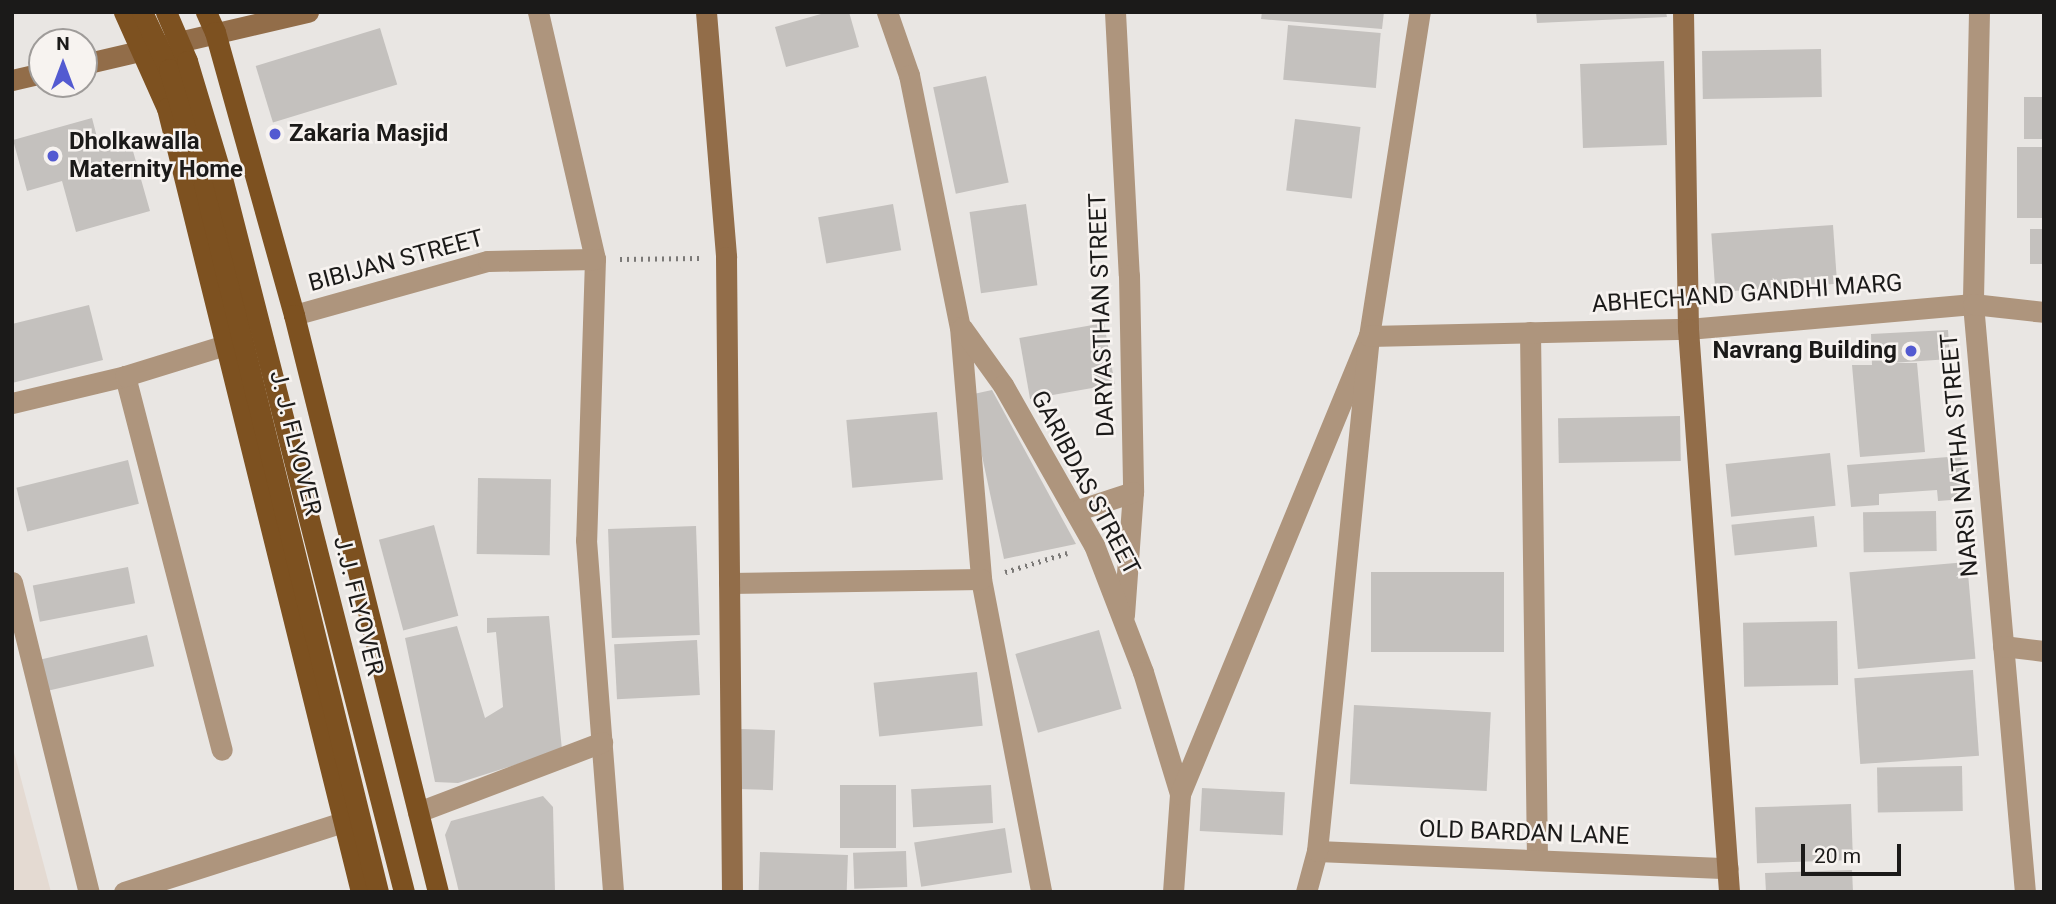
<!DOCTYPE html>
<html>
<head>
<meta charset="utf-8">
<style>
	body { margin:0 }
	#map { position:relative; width:2056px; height:904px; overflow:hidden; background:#e9e6e3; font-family:Roboto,sans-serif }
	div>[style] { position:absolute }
	.built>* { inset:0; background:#e4dad2 }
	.building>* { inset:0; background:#c4c1be; transform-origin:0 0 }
	.path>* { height:4.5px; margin-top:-2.25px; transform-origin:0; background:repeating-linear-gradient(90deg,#7b7977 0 2px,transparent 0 7px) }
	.street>* { height:21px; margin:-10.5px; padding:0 10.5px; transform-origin:10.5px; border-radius:10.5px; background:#ae957d }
	.secondary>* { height:21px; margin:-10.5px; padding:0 10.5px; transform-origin:10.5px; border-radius:10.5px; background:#926d49 }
	.primary>* { height:21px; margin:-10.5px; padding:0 10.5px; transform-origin:10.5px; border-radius:10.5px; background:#7d5120 }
	.dots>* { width:19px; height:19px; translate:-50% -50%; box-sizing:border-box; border:4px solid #f7f3f0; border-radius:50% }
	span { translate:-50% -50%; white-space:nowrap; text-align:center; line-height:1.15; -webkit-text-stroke:5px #f7f3f0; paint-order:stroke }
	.poi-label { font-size:24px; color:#1b1a19; font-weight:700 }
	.left { translate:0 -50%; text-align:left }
	.right { translate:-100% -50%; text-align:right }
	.street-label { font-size:24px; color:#1b1a19 }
	.frame { position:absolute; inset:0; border:14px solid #1b1a19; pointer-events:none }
	.north { position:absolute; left:28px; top:28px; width:70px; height:70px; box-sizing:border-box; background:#f7f3f0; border:2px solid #9f9c9a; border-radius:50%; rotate:0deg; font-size:19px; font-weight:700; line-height:28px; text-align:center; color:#1b1a19 }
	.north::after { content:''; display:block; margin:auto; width:24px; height:32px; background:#535ad1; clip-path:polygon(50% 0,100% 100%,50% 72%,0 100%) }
	.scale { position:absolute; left:1801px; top:844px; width:100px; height:32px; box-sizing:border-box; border:4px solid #1b1a19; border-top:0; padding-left:9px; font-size:21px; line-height:24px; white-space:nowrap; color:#1b1a19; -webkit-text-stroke:5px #f7f3f0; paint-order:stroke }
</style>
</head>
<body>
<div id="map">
	<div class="built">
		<i style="clip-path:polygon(12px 745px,51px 892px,12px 892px)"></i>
	</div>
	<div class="building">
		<i style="clip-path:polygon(828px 12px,849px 12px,859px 47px,786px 67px,775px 27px)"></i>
		<i style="clip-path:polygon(1262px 12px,1384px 12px,1382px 29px,1261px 19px)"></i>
		<i style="clip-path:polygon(1536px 12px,1666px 12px,1667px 17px,1537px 23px)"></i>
		<i style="left:1288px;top:25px;width:93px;height:55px;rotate:5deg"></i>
		<i style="left:380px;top:28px;width:59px;height:130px;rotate:73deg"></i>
		<i style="left:1821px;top:49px;width:48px;height:119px;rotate:89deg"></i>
		<i style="left:1664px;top:61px;width:84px;height:84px;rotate:88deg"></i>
		<i style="left:986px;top:76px;width:109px;height:54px;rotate:78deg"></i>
		<i style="left:2044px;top:97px;width:42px;height:20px;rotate:90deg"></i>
		<i style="clip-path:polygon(92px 118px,99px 145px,129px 137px,150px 211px,76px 232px,62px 181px,27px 191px,13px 140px)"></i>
		<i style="left:1295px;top:119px;width:66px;height:72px;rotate:7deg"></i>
		<i style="left:2044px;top:147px;width:71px;height:27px;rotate:90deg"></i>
		<i style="left:893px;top:204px;width:47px;height:76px;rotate:80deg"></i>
		<i style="left:1026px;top:204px;width:82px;height:57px;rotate:82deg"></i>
		<i style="left:1833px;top:225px;width:59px;height:122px;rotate:86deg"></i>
		<i style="left:2044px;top:229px;width:35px;height:14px;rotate:90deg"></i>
		<i style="clip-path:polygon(89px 305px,103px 360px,12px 383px,12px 324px)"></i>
		<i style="left:1104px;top:323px;width:62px;height:86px;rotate:80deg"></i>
		<i style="clip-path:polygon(1948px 330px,1950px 359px,1891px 363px,1917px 363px,1925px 452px,1860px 457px,1852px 365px,1872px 365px,1871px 334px)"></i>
		<i style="clip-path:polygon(992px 390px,1076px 544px,1004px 559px,969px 395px)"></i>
		<i style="left:937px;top:412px;width:68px;height:91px;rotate:85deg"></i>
		<i style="left:1680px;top:416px;width:45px;height:122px;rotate:89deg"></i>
		<i style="left:1830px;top:453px;width:53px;height:105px;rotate:84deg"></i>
		<i style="clip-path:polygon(1961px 456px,1964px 499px,1938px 501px,1937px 490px,1879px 494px,1879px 505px,1851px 507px,1847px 465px)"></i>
		<i style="left:128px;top:460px;width:45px;height:115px;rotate:76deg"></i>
		<i style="left:478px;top:478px;width:73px;height:76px;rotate:1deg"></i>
		<i style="left:1936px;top:511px;width:40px;height:73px;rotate:89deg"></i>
		<i style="left:1814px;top:516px;width:31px;height:83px;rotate:84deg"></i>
		<i style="left:434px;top:525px;width:94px;height:57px;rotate:75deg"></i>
		<i style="left:696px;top:526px;width:109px;height:88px;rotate:88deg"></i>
		<i style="left:1967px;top:562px;width:97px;height:118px;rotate:85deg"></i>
		<i style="left:128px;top:567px;width:37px;height:97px;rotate:79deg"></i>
		<i style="left:1371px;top:572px;width:133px;height:80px"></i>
		<i style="clip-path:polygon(549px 616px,562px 750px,458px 783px,435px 782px,405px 638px,457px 626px,485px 718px,503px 707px,496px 632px,487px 633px,487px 618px)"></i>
		<i style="left:1837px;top:621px;width:64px;height:94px;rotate:89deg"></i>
		<i style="left:1099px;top:630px;width:82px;height:87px;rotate:74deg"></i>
		<i style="left:147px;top:635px;width:32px;height:108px;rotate:77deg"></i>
		<i style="left:697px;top:640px;width:55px;height:83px;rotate:87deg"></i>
		<i style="left:1973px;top:670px;width:86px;height:119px;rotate:86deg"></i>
		<i style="left:977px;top:672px;width:54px;height:104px;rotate:84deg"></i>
		<i style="left:1354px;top:705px;width:137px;height:79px;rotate:3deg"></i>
		<i style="left:740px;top:729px;width:35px;height:60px;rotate:2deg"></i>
		<i style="left:1962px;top:766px;width:45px;height:85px;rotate:89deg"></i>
		<i style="left:840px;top:785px;width:56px;height:63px"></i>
		<i style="left:991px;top:785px;width:38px;height:80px;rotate:87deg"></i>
		<i style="left:1202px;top:788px;width:83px;height:43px;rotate:3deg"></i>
		<i style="clip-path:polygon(543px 796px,553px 807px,555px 892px,459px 892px,445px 835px,451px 821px)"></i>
		<i style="left:1851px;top:804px;width:56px;height:96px;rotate:88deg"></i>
		<i style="left:1005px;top:828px;width:45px;height:92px;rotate:81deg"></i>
		<i style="left:906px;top:851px;width:36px;height:53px;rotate:88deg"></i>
		<i style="left:760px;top:852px;width:88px;height:40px;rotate:2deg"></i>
		<i style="clip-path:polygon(1852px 870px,1853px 892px,1766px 892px,1765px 873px)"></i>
	</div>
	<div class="path">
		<i style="left:620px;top:259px;width:79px;rotate:-0.7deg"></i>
		<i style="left:1005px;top:572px;width:65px;rotate:-17deg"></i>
	</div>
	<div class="street">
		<i style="left:538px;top:12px;width:253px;rotate:77deg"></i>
		<i style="left:595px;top:259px;width:281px;rotate:91.8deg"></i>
		<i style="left:586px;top:540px;width:353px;rotate:85.6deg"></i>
		<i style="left:887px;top:12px;width:67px;rotate:70.8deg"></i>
		<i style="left:909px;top:75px;width:257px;rotate:78.6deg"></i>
		<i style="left:960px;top:327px;width:253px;rotate:85.2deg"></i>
		<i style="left:981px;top:579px;width:319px;rotate:79.1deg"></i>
		<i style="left:1115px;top:12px;width:263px;rotate:87deg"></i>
		<i style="left:1129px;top:275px;width:217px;rotate:88.9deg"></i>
		<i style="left:1133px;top:492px;width:124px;rotate:94.2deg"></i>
		<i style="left:1979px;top:12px;width:292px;rotate:91.2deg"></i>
		<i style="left:1973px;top:304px;width:590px;rotate:84.95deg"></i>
		<i style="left:294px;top:315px;width:201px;rotate:-15.6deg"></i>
		<i style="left:488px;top:261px;width:107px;rotate:-1.1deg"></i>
		<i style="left:962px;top:328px;width:70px;rotate:54.3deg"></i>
		<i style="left:1003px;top:385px;width:184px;rotate:60.4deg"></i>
		<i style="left:1094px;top:545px;width:136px;rotate:68.9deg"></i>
		<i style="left:1143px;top:672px;width:127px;rotate:73.1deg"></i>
		<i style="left:1530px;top:332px;width:528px;rotate:89.24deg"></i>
		<i style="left:125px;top:376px;width:386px;rotate:75.5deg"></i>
		<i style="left:12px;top:403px;width:116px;rotate:-13.4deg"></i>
		<i style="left:125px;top:376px;width:105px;rotate:-17.2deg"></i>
		<i style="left:1075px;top:511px;width:61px;rotate:-18.1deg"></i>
		<i style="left:12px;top:582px;width:319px;rotate:76.1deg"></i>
		<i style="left:729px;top:583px;width:252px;rotate:-0.9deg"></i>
		<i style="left:2003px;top:646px;width:41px;rotate:7deg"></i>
		<i style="left:418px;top:812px;width:197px;rotate:-20.8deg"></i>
		<i style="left:1317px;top:851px;width:411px;rotate:2.4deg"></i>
		<i style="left:124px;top:892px;width:230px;rotate:-17.7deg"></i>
		<i style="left:1173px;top:892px;width:98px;rotate:-85.9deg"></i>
		<i style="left:1180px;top:794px;width:495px;rotate:-67.6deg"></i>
		<i style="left:1369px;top:336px;width:328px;rotate:-81.1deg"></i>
		<i style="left:1306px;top:892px;width:42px;rotate:-75deg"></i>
		<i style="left:1317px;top:851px;width:518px;rotate:-84.23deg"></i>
		<i style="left:1369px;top:336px;width:319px;rotate:-1.3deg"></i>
		<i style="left:1688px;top:329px;width:286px;rotate:-5deg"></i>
		<i style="left:1973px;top:304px;width:71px;rotate:6.4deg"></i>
	</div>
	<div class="secondary">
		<i style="left:706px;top:12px;width:246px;rotate:85.3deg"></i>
		<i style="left:726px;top:257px;width:635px;rotate:89.46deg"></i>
		<i style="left:1683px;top:12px;width:317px;rotate:89.1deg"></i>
		<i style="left:1688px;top:329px;width:564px;rotate:85.83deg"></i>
		<i style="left:84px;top:64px;width:230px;rotate:-13.1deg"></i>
		<i style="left:12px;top:80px;width:31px;rotate:-13deg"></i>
	</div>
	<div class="primary">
		<i style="left:124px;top:12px;width:105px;rotate:65.9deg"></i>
		<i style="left:167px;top:108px;width:808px;rotate:76.1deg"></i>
		<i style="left:142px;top:12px;width:63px;rotate:64.7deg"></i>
		<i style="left:169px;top:69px;width:120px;rotate:73.1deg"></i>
		<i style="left:204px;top:184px;width:729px;rotate:76.19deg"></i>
		<i style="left:166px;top:12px;width:53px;rotate:66.8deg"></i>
		<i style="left:187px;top:61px;width:118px;rotate:73.3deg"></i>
		<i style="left:221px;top:174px;width:741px;rotate:75.7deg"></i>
		<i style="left:206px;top:12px;width:22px;rotate:66deg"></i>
		<i style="left:215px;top:32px;width:294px;rotate:74.4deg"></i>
		<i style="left:294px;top:315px;width:595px;rotate:75.99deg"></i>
	</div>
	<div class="dots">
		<i style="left:275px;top:134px;background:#535ad1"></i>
		<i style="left:53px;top:156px;background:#535ad1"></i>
		<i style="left:1911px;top:351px;background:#535ad1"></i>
	</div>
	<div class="poi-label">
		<span class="left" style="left:289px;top:134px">Zakaria Masjid</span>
		<span class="left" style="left:69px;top:156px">Dholkawalla<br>Maternity Home</span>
		<span class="right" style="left:1897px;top:351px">Navrang Building</span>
	</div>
	<div class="street-label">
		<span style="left:396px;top:261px;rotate:-15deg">BIBIJAN STREET</span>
		<span style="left:1747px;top:294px;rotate:-4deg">ABHECHAND GANDHI MARG</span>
		<span style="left:1102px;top:315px;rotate:-92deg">DARYASTHAN STREET</span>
		<span style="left:295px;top:443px;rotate:76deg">J. J. FLYOVER</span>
		<span style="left:1960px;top:455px;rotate:-95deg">NARSI NATHA STREET</span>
		<span style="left:1085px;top:483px;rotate:62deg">GARIBDAS STREET</span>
		<span style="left:358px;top:606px;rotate:76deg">J.J. FLYOVER</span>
		<span style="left:1524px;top:833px;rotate:2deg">OLD BARDAN LANE</span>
	</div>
	<div class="frame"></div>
	<div class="north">N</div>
	<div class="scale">20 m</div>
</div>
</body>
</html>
